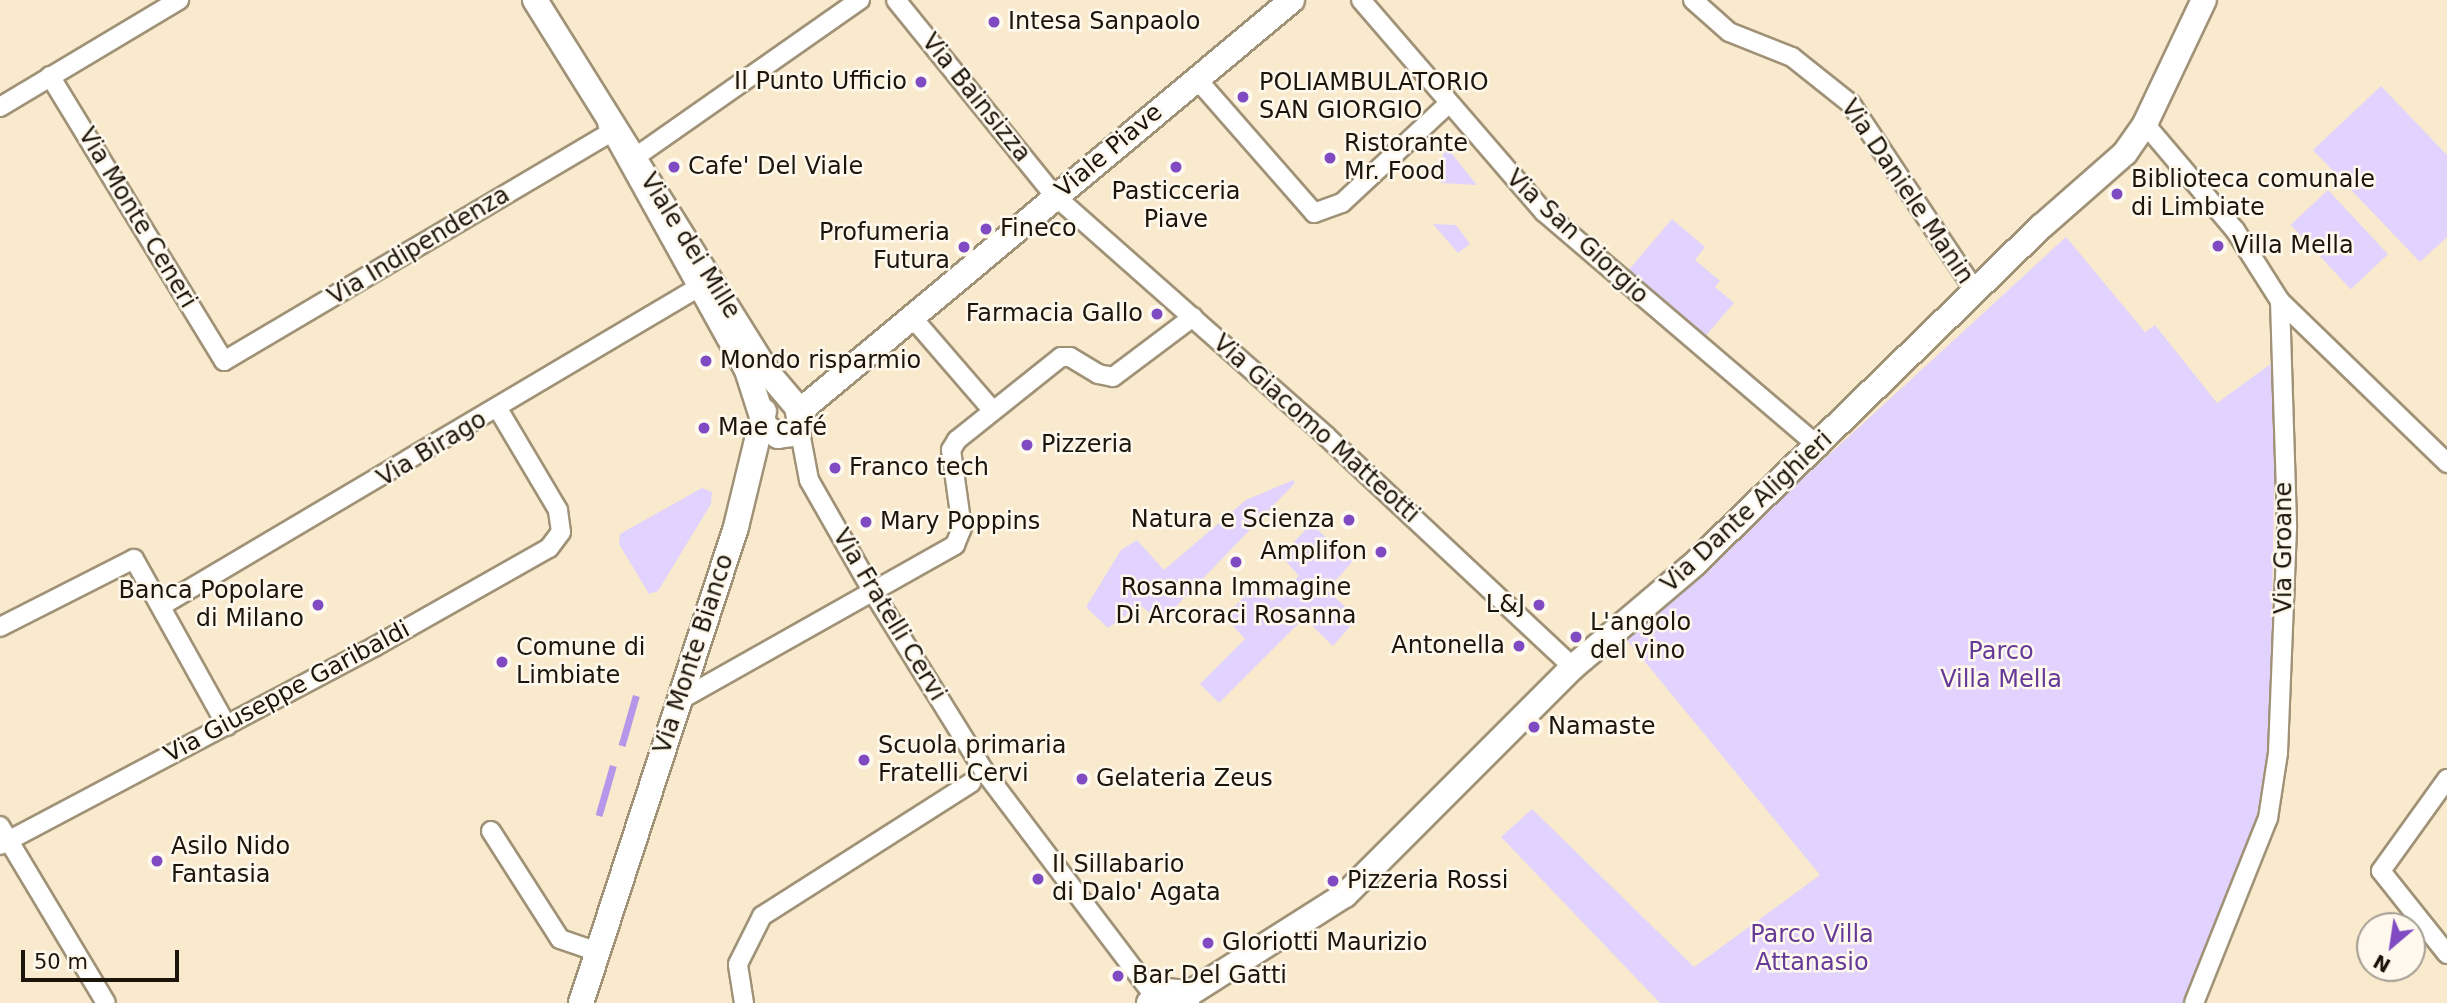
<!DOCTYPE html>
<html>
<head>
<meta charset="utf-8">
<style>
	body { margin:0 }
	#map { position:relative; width:2447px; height:1003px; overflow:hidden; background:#f9eacd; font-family:"DejaVu Sans",sans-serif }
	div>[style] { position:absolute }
	.green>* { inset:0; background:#e1d3fd; transform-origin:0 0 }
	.water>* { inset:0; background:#b596e8; transform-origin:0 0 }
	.roads { filter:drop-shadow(2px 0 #a09277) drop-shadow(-2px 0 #a09277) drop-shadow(0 2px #a09277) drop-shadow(0 -2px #a09277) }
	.street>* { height:18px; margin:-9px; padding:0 9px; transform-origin:9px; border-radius:9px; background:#fff }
	.secondary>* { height:24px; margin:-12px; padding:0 12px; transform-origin:12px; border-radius:12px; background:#fff }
	.dots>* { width:19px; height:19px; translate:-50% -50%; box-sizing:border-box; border:4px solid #fef8ed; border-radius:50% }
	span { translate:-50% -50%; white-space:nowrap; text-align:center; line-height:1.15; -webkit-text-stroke:5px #fef8ed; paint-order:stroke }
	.poi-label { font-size:24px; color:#1b150b }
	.left { translate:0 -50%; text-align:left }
	.right { translate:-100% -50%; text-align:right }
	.street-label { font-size:24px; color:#1b150b }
	.park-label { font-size:24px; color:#643998 }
	.north { position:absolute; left:2356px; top:912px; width:70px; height:70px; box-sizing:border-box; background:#fef8ed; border:2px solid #a39d93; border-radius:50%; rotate:209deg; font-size:19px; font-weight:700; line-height:28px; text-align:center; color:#1b150b }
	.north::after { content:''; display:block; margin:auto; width:24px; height:32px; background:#804bc2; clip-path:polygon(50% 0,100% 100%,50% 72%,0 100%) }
	.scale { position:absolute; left:21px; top:950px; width:158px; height:32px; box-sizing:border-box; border:4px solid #1b150b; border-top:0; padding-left:9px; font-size:21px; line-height:24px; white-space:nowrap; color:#1b150b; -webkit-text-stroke:5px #fef8ed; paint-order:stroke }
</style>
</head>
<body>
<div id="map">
	<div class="green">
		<i style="clip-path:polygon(2381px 86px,2447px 155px,2447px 237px,2420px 262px,2313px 150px)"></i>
		<i style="clip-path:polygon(1444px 144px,1477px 185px,1441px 183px)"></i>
		<i style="left:2328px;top:190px;width:88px;height:51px;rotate:47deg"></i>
		<i style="clip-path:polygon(1672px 219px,1705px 247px,1695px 260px,1720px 281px,1715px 287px,1734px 303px,1703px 339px,1626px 273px)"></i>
		<i style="clip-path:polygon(1433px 224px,1456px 225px,1470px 244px,1458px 253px)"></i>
		<i style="clip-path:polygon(2066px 237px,2145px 332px,2155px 325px,2217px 403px,2276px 360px,2270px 742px,2255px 824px,2185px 1003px,1660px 1003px,1501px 837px,1532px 809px,1694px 967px,1820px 875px,1627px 640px)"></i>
		<i style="clip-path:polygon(1293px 480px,1295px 483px,1161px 622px,1140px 605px,1108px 628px,1086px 607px,1121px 550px,1137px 540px,1164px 570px,1246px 500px)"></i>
		<i style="clip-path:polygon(702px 488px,712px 492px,711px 504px,658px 591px,649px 594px,619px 544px,620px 534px)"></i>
		<i style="clip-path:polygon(1311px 524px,1353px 561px,1327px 590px,1353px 614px,1348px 619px,1353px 623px,1333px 646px,1304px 618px,1219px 703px,1200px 684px,1245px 639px,1225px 617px,1254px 586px,1272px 601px,1299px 576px,1281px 556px)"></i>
	</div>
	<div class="water">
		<i style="left:633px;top:695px;width:7px;height:52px;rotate:16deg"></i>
		<i style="left:610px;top:765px;width:7px;height:52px;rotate:16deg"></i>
	</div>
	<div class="roads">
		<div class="street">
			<i style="left:896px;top:0;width:252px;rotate:51deg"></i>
			<i style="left:1055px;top:196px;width:362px;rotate:41.5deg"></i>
			<i style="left:1326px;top:436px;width:338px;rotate:43.1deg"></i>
			<i style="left:1361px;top:0;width:280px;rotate:49.2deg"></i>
			<i style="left:1544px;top:212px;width:362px;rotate:40.5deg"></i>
			<i style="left:1693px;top:0;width:48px;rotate:41.6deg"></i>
			<i style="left:1729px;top:32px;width:68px;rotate:21.6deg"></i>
			<i style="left:1792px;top:57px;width:75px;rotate:38.5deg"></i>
			<i style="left:1851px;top:104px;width:226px;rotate:56.4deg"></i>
			<i style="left:50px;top:76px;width:334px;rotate:58.6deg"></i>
			<i style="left:224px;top:361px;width:452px;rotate:-30.6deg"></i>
			<i style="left:1196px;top:78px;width:179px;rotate:48.8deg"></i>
			<i style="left:1314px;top:213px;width:30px;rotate:-20deg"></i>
			<i style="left:1342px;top:203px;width:144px;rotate:-43deg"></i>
			<i style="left:0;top:107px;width:209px;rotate:-30.9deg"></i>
			<i style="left:2145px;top:124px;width:139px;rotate:49.7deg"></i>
			<i style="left:2235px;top:230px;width:84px;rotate:57.6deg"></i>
			<i style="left:2280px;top:301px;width:227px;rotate:88.2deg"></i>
			<i style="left:2287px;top:528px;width:225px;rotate:92.3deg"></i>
			<i style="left:2278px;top:753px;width:66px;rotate:98.7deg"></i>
			<i style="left:2268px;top:818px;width:199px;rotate:111.8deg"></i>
			<i style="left:634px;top:158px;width:276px;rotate:-35deg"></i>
			<i style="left:2280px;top:301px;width:233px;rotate:44.1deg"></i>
			<i style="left:911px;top:316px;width:124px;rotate:49.2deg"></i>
			<i style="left:799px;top:427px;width:54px;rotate:79.3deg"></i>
			<i style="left:809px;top:480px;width:129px;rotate:60.3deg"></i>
			<i style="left:873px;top:592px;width:211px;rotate:58.2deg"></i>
			<i style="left:984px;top:771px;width:282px;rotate:52.9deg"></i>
			<i style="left:161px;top:606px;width:625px;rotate:-30.67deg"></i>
			<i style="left:0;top:627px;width:150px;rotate:-26.9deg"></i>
			<i style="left:134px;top:559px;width:191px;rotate:60.9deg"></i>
			<i style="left:680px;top:700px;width:316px;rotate:-29.4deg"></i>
			<i style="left:955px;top:545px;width:18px;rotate:-68deg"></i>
			<i style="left:962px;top:528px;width:79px;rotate:-98deg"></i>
			<i style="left:951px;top:450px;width:12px;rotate:-59deg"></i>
			<i style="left:957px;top:440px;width:133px;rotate:-38.6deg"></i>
			<i style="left:1061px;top:357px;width:9px"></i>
			<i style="left:1070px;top:357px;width:33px;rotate:31deg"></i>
			<i style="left:1098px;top:374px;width:15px;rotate:11deg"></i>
			<i style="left:1113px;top:377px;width:100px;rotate:-36.9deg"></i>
			<i style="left:2447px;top:779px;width:113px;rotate:125.7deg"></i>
			<i style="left:2381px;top:871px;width:106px;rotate:51.5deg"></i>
			<i style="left:0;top:826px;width:206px;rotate:59.1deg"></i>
			<i style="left:491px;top:831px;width:128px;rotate:57.4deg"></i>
			<i style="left:560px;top:939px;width:37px;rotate:19deg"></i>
			<i style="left:0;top:845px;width:423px;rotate:-27.9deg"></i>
			<i style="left:374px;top:647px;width:201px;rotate:-29.5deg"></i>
			<i style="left:549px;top:548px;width:20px;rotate:-53deg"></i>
			<i style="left:561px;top:532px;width:22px;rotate:-98deg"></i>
			<i style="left:558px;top:510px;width:117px;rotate:-120.7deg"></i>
			<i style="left:744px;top:1003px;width:39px;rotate:-99deg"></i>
			<i style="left:738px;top:964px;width:54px;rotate:-63.4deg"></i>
			<i style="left:762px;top:916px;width:248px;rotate:-32.5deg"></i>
		</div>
		<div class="secondary">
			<i style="left:535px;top:0;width:441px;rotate:58deg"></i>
			<i style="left:769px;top:374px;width:43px;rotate:49.7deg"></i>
			<i style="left:797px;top:407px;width:15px;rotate:79deg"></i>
			<i style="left:800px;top:422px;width:14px;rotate:124deg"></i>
			<i style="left:792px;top:434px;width:14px;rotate:172deg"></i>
			<i style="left:778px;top:436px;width:16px;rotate:-142deg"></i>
			<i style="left:765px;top:426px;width:59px;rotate:-107.8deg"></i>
			<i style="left:747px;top:370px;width:282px;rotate:-119deg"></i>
			<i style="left:800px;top:411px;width:641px;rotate:-39.87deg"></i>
			<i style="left:1184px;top:997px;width:191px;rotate:-32.4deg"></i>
			<i style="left:1345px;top:895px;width:322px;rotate:-45deg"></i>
			<i style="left:1573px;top:667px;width:155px;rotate:-40.3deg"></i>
			<i style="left:1691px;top:567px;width:489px;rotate:-44.2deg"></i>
			<i style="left:2042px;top:226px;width:111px;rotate:-41.3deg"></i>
			<i style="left:2125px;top:153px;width:35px;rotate:-55deg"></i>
			<i style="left:2145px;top:124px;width:137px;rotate:-64.6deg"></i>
			<i style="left:581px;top:1003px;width:501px;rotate:-71.96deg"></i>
			<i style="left:736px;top:527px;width:119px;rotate:-76.4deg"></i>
			<i style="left:1149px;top:1003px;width:20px;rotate:-37deg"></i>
			<i style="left:1165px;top:991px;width:12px;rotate:5deg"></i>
			<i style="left:1177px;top:992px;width:15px;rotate:48deg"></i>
		</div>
	</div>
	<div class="dots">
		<i style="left:994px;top:22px;background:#804bc2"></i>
		<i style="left:921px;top:82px;background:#804bc2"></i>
		<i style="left:1243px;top:97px;background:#804bc2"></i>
		<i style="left:1330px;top:158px;background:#804bc2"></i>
		<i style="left:674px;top:167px;background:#804bc2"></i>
		<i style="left:1176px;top:167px;background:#804bc2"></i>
		<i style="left:2117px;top:194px;background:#804bc2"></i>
		<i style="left:986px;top:229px;background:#804bc2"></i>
		<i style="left:2218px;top:246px;background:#804bc2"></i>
		<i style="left:964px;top:247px;background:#804bc2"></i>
		<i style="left:1157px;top:314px;background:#804bc2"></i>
		<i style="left:706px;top:361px;background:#804bc2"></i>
		<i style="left:704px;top:428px;background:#804bc2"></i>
		<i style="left:1027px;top:445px;background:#804bc2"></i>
		<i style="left:835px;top:468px;background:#804bc2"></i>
		<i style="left:1349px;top:520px;background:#804bc2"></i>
		<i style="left:866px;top:522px;background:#804bc2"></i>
		<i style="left:1381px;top:552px;background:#804bc2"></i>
		<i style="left:1236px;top:562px;background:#804bc2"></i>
		<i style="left:318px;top:605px;background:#804bc2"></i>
		<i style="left:1539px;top:605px;background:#804bc2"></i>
		<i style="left:1576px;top:637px;background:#804bc2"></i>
		<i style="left:1519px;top:646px;background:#804bc2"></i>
		<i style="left:502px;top:662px;background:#804bc2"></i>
		<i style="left:1534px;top:727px;background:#804bc2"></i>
		<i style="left:864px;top:760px;background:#804bc2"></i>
		<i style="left:1082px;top:779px;background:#804bc2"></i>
		<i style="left:157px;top:861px;background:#804bc2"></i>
		<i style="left:1038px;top:879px;background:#804bc2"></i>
		<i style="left:1333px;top:881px;background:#804bc2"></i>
		<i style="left:1208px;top:943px;background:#804bc2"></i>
		<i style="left:1118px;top:976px;background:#804bc2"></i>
	</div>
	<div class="poi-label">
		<span class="left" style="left:1008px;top:22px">Intesa Sanpaolo</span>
		<span class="right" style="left:907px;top:82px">Il Punto Ufficio</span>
		<span class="left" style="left:1259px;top:97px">POLIAMBULATORIO<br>SAN GIORGIO</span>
		<span class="left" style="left:1344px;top:158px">Ristorante<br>Mr. Food</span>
		<span class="left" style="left:688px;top:167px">Cafe' Del Viale</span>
		<span class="left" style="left:2131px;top:194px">Biblioteca comunale<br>di Limbiate</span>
		<span style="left:1176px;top:206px">Pasticceria<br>Piave</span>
		<span class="left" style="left:1000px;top:229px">Fineco</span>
		<span class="right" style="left:950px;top:247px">Profumeria<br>Futura</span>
		<span class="left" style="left:2232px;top:246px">Villa Mella</span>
		<span class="right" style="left:1143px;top:314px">Farmacia Gallo</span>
		<span class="left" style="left:720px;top:361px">Mondo risparmio</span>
		<span class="left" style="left:718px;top:428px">Mae café</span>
		<span class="left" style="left:1041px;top:445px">Pizzeria</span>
		<span class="left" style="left:849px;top:468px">Franco tech</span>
		<span class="right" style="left:1335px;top:520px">Natura e Scienza</span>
		<span class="left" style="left:880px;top:522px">Mary Poppins</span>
		<span class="right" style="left:1367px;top:552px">Amplifon</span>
		<span style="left:1236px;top:602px">Rosanna Immagine<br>Di Arcoraci Rosanna</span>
		<span class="right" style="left:304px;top:605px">Banca Popolare<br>di Milano</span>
		<span class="right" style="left:1525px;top:605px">L&amp;J</span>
		<span class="left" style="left:1590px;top:637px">L'angolo<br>del vino</span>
		<span class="right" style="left:1505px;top:646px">Antonella</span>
		<span class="left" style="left:516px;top:662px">Comune di<br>Limbiate</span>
		<span class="left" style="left:1548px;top:727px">Namaste</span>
		<span class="left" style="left:878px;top:760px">Scuola primaria<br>Fratelli Cervi</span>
		<span class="left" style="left:1096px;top:779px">Gelateria Zeus</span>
		<span class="left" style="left:171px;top:861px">Asilo Nido<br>Fantasia</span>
		<span class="left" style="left:1052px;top:879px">Il Sillabario<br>di Dalo' Agata</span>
		<span class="left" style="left:1347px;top:881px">Pizzeria Rossi</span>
		<span class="left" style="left:1222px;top:943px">Gloriotti Maurizio</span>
		<span class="left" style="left:1132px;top:976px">Bar Del Gatti</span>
	</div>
	<div class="street-label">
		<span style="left:976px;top:98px;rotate:51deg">Via Bainsizza</span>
		<span style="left:1109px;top:151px;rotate:-40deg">Viale Piave</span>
		<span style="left:1907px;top:192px;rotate:56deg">Via Daniele Manin</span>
		<span style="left:137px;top:218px;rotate:59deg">Via Monte Ceneri</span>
		<span style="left:1577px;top:237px;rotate:43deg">Via San Giorgio</span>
		<span style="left:419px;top:246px;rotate:-31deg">Via Indipendenza</span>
		<span style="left:690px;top:246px;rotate:58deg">Viale dei Mille</span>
		<span style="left:1316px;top:429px;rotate:42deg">Via Giacomo Matteotti</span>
		<span style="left:432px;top:449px;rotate:-31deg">Via Birago</span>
		<span style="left:1747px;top:512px;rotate:-43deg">Via Dante Alighieri</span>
		<span style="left:2284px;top:548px;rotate:-90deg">Via Groane</span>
		<span style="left:889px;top:615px;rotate:59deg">Via Fratelli Cervi</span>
		<span style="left:694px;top:654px;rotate:-72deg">Via Monte Bianco</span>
		<span style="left:287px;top:692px;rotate:-28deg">Via Giuseppe Garibaldi</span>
	</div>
	<div class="park-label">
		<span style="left:2001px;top:666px">Parco<br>Villa Mella</span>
		<span style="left:1812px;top:949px">Parco Villa<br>Attanasio</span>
	</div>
	<div class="north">N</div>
	<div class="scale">50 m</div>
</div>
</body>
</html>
